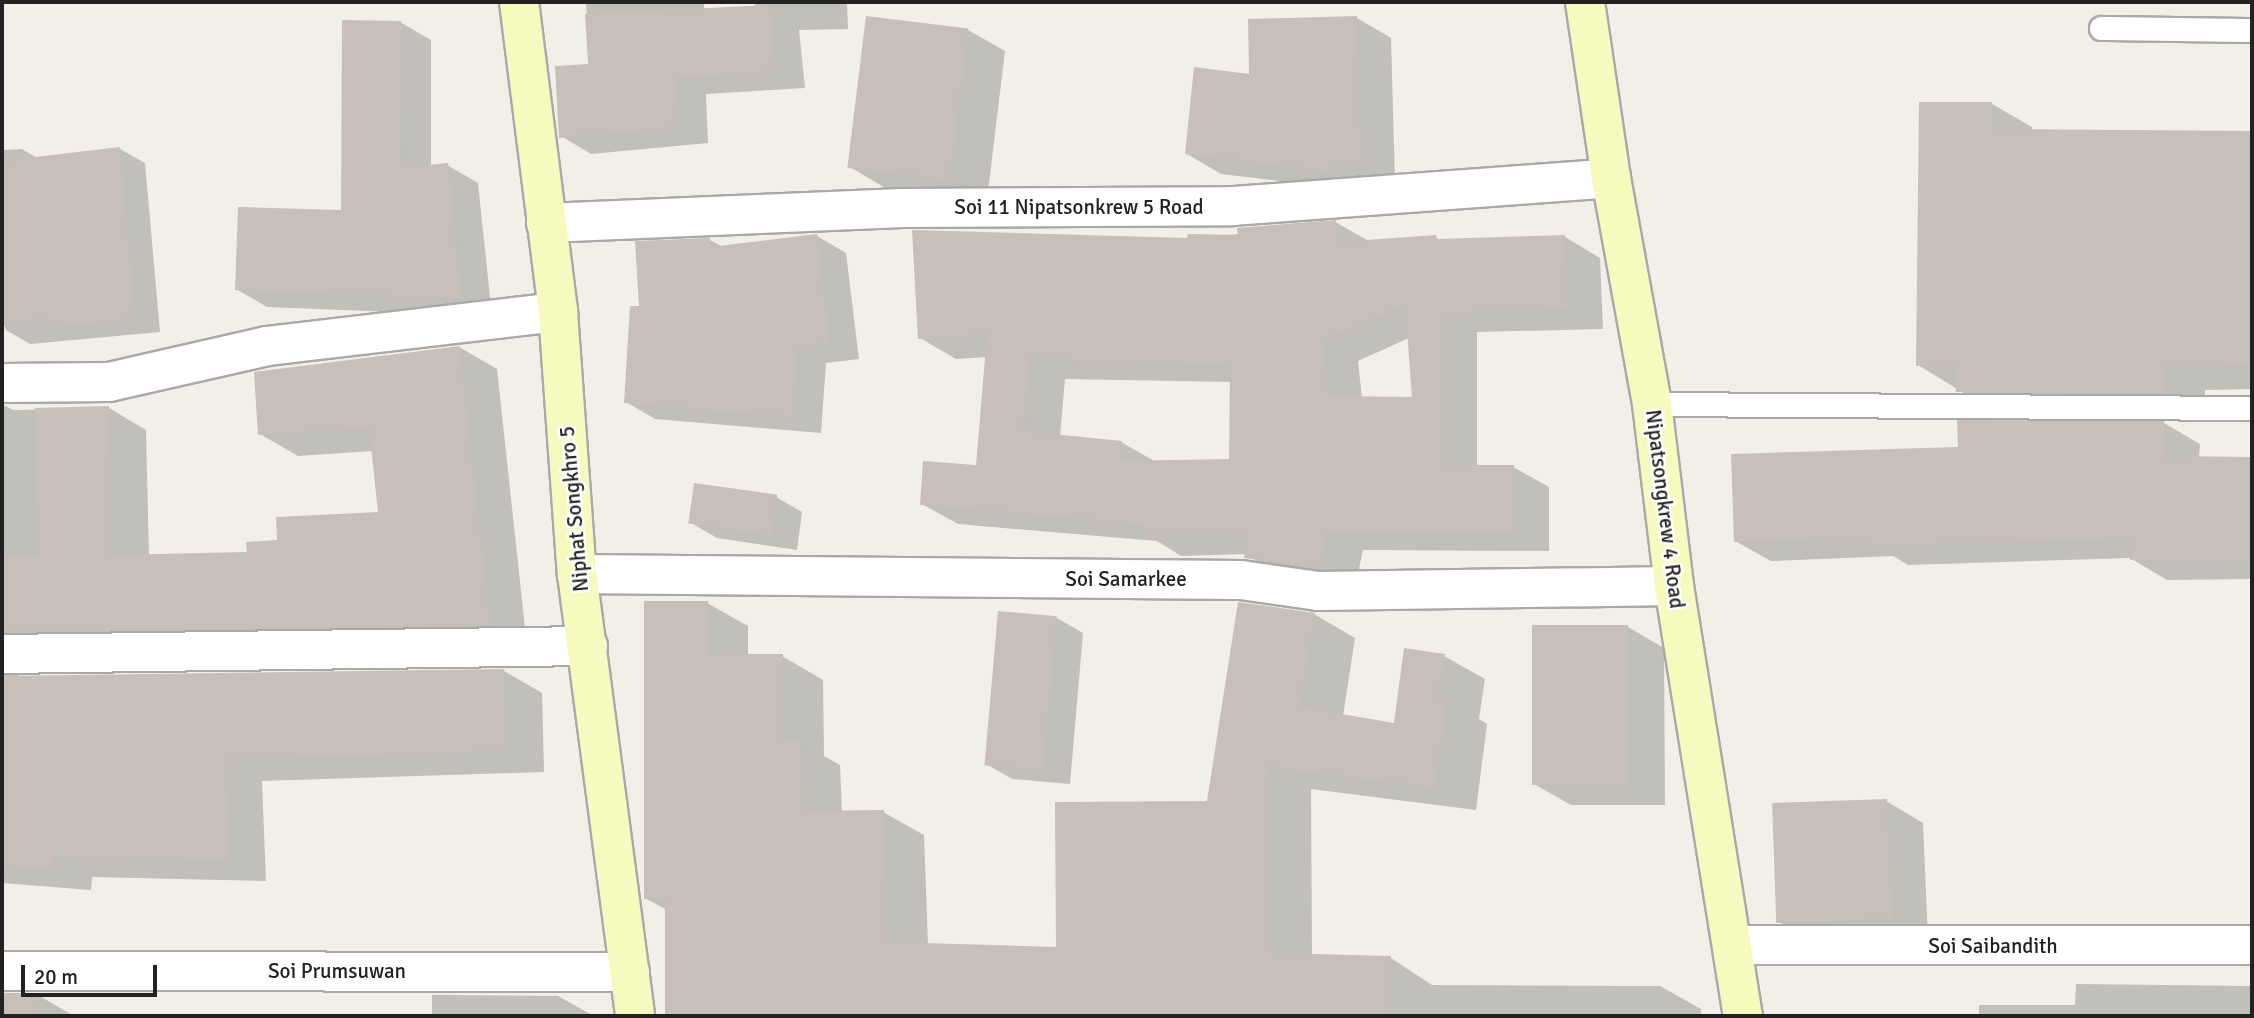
<!DOCTYPE html>
<html>
<head>
<meta charset="utf-8">
<style>
	body { margin:0 }
	#map { position:relative; width:2254px; height:1018px; overflow:hidden; background:#f2efe9; font-family:Signika,sans-serif }
	div>[style] { position:absolute }
	.shadow>* { inset:0; background:#0003 }
	.building>* { inset:0; background:#c7bfb8; transform-origin:0 0 }
	.roads { filter:drop-shadow(2px 0 #a9a9a9) drop-shadow(-2px 0 #a9a9a9) drop-shadow(0 2px #a9a9a9) drop-shadow(0 -2px #a9a9a9) }
	.lane>* { height:23px; margin:-11.5px; padding:0 11.5px; transform-origin:11.5px; border-radius:11.5px; background:#fff }
	.street>* { height:38px; margin:-19px; padding:0 19px; transform-origin:19px; border-radius:19px; background:#fff }
	.secondary>* { height:38px; margin:-19px; padding:0 19px; transform-origin:19px; border-radius:19px; background:#f7fabf }
	span { translate:-50% -50%; white-space:nowrap; text-align:center; line-height:1.15; -webkit-text-stroke:5px #fff; paint-order:stroke }
	.street-label { font-size:21px; color:#222 }
	.frame { position:absolute; inset:0; border:4px solid #222; pointer-events:none }
	.scale { position:absolute; left:21px; top:965px; width:136px; height:32px; box-sizing:border-box; border:4px solid #222; border-top:0; padding-left:9px; font-size:21px; line-height:24px; white-space:nowrap; color:#222; -webkit-text-stroke:5px #fff; paint-order:stroke }
</style>
</head>
<body>
<div id="map">
	<div class="shadow">
		<i style="clip-path:polygon(586px 2px,704px 2px,704px 10px,755px 7px,755px 2px,847px 2px,848px 29px,799px 30px,805px 88px,706px 94px,708px 143px,591px 154px,561px 136px,590px 65px)"></i>
		<i style="clip-path:polygon(1357px 18px,1391px 38px,1395px 181px,1365px 191px,1221px 174px,1187px 154px,1251px 76px)"></i>
		<i style="clip-path:polygon(400px 22px,431px 40px,431px 167px,447px 165px,478px 183px,492px 316px,267px 307px,236px 289px,342px 212px)"></i>
		<i style="clip-path:polygon(968px 30px,1005px 51px,987px 200px,887px 189px,850px 167px)"></i>
		<i style="clip-path:polygon(1992px 104px,2032px 127px,2032px 131px,2252px 133px,2252px 389px,2205px 390px,2204px 415px,1998px 414px,1918px 365px)"></i>
		<i style="clip-path:polygon(22px 149px,37px 158px,120px 149px,145px 163px,160px 332px,30px 344px,6px 330px,2px 319px,2px 150px)"></i>
		<i style="clip-path:polygon(evenodd,1335px 222px,1369px 241px,1565px 237px,1600px 258px,1603px 329px,1477px 332px,1477px 467px,1513px 467px,1549px 487px,1549px 551px,1363px 550px,1355px 588px,1282px 578px,1247px 554px,1181px 556px,1157px 541px,958px 524px,922px 504px,978px 467px,987px 357px,956px 359px,920px 338px,1189px 240px,1335px 222px,1409px 338px,1414px 399px,1362px 398px,1358px 361px,1409px 338px,1335px 222px,1065px 379px,1231px 382px,1231px 461px,1156px 462px,1121px 442px,1060px 436px,1065px 379px)"></i>
		<i style="clip-path:polygon(817px 236px,846px 253px,859px 359px,826px 363px,821px 433px,655px 419px,626px 402px,641px 308px,710px 240px,723px 247px)"></i>
		<i style="clip-path:polygon(459px 347px,497px 369px,527px 646px,21px 664px,18px 677px,504px 671px,542px 693px,544px 772px,262px 781px,266px 881px,92px 877px,91px 890px,2px 883px,2px 404px,13px 410px,109px 408px,146px 430px,149px 556px,249px 554px,380px 513px,373px 451px,298px 456px,260px 434px)"></i>
		<i style="clip-path:polygon(1959px 422px,2164px 423px,2200px 444px,2199px 458px,2252px 459px,2252px 579px,2167px 580px,2130px 558px,1908px 565px,1893px 556px,1771px 561px,1735px 541px,1959px 449px)"></i>
		<i style="clip-path:polygon(776px 497px,802px 512px,797px 550px,717px 538px,691px 523px)"></i>
		<i style="clip-path:polygon(707px 603px,748px 626px,748px 656px,782px 656px,823px 680px,824px 756px,840px 765px,842px 812px,883px 812px,924px 835px,928px 945px,1058px 949px,1209px 803px,1314px 614px,1355px 638px,1343px 716px,1395px 725px,1444px 656px,1485px 679px,1479px 719px,1487px 724px,1476px 810px,1311px 789px,1312px 956px,1391px 958px,1432px 985px,1660px 986px,1701px 1009px,1701px 1016px,667px 1016px,667px 910px,645px 898px)"></i>
		<i style="clip-path:polygon(999px 613px,1057px 618px,1083px 633px,1070px 784px,1012px 779px,986px 764px)"></i>
		<i style="clip-path:polygon(1628px 627px,1664px 648px,1665px 805px,1571px 805px,1534px 784px)"></i>
		<i style="clip-path:polygon(1886px 801px,1923px 823px,1928px 940px,1816px 943px,1779px 922px)"></i>
		<i style="clip-path:polygon(2076px 984px,2252px 986px,2252px 1016px,1979px 1016px,1979px 1005px,2075px 1005px)"></i>
		<i style="clip-path:polygon(2px 993px,38px 995px,74px 1016px,2px 1016px)"></i>
		<i style="clip-path:polygon(432px 995px,558px 996px,594px 1016px,432px 1016px)"></i>
	</div>
	<div class="building">
		<i style="clip-path:polygon(769px 5px,776px 71px,677px 78px,679px 127px,559px 138px,555px 66px,588px 64px,585px 14px)"></i>
		<i style="left:866px;top:16px;width:103px;height:153px;rotate:7deg"></i>
		<i style="clip-path:polygon(1357px 16px,1361px 162px,1330px 162px,1331px 172px,1185px 154px,1194px 67px,1249px 74px,1248px 19px)"></i>
		<i style="clip-path:polygon(342px 20px,401px 21px,400px 168px,448px 163px,461px 299px,235px 290px,238px 207px,341px 210px)"></i>
		<i style="clip-path:polygon(1919px 102px,1992px 102px,1992px 129px,2252px 131px,2252px 365px,2165px 368px,2165px 393px,1956px 392px,1955px 366px,1916px 366px)"></i>
		<i style="clip-path:polygon(120px 147px,135px 319px,48px 327px,47px 319px,3px 322px,2px 161px)"></i>
		<i style="clip-path:polygon(evenodd,1336px 220px,1338px 242px,1436px 235px,1437px 239px,1565px 235px,1568px 309px,1442px 313px,1442px 465px,1514px 465px,1514px 532px,1327px 531px,1319px 569px,1244px 558px,1248px 534px,1144px 536px,1144px 524px,920px 505px,923px 461px,976px 465px,987px 335px,918px 339px,912px 230px,1187px 238px,1188px 234px,1238px 235px,1237px 228px,1336px 220px,1405px 304px,1412px 397px,1329px 396px,1323px 341px,1405px 304px,1336px 220px,1029px 359px,1230px 364px,1229px 459px,1120px 461px,1122px 441px,1023px 431px,1029px 359px)"></i>
		<i style="clip-path:polygon(817px 234px,830px 343px,797px 347px,792px 417px,624px 403px,630px 306px,639px 306px,635px 241px,710px 238px,710px 247px)"></i>
		<i style="clip-path:polygon(460px 346px,490px 625px,2px 632px,2px 556px,39px 556px,35px 408px,109px 406px,112px 555px,247px 552px,246px 542px,277px 540px,276px 517px,378px 512px,369px 428px,258px 435px,254px 372px)"></i>
		<i style="clip-path:polygon(1957px 420px,2164px 421px,2164px 456px,2252px 457px,2252px 561px,2130px 560px,2130px 538px,1870px 546px,1870px 536px,1734px 542px,1731px 454px,1958px 447px)"></i>
		<i style="left:694px;top:483px;width:84px;height:41px;rotate:8deg"></i>
		<i style="clip-path:polygon(644px 601px,708px 601px,708px 654px,783px 654px,783px 740px,800px 740px,802px 811px,884px 810px,888px 942px,1056px 947px,1055px 802px,1207px 801px,1238px 602px,1315px 613px,1300px 707px,1394px 723px,1404px 648px,1445px 654px,1438px 698px,1447px 699px,1435px 788px,1270px 767px,1272px 953px,1391px 956px,1390px 1016px,665px 1016px,665px 899px,644px 899px)"></i>
		<i style="left:998px;top:611px;width:59px;height:155px;rotate:5deg"></i>
		<i style="left:1532px;top:625px;width:96px;height:160px"></i>
		<i style="clip-path:polygon(504px 669px,506px 751px,225px 760px,229px 860px,54px 856px,53px 870px,2px 865px,2px 676px)"></i>
		<i style="left:1887px;top:799px;width:120px;height:115px;rotate:88deg"></i>
		<i style="left:2px;top:993px;width:36px;height:23px"></i>
	</div>
	<div class="roads">
		<div class="lane">
			<i style="left:2101px;top:28px;width:151px;rotate:0.8deg"></i>
			<i style="left:1652px;top:404px;width:600px;rotate:0.38deg"></i>
		</div>
		<div class="street">
			<i style="left:546px;top:223px;width:356px;rotate:-2.4deg"></i>
			<i style="left:902px;top:208px;width:331px;rotate:-0.3deg"></i>
			<i style="left:1233px;top:206px;width:379px;rotate:-4.2deg"></i>
			<i style="left:2px;top:383px;width:107px;rotate:-0.5deg"></i>
			<i style="left:109px;top:382px;width:163px;rotate:-12.8deg"></i>
			<i style="left:268px;top:346px;width:292px;rotate:-6.7deg"></i>
			<i style="left:577px;top:574px;width:664px;rotate:0.52deg"></i>
			<i style="left:1241px;top:580px;width:78px;rotate:8.1deg"></i>
			<i style="left:1318px;top:591px;width:356px;rotate:-0.8deg"></i>
			<i style="left:2px;top:654px;width:586px;rotate:-0.78deg"></i>
			<i style="left:1734px;top:945px;width:518px"></i>
			<i style="left:2px;top:971px;width:628px;rotate:0.09deg"></i>
		</div>
		<div class="secondary">
			<i style="left:519px;top:2px;width:312px;rotate:82.8deg"></i>
			<i style="left:558px;top:312px;width:263px;rotate:85.9deg"></i>
			<i style="left:577px;top:574px;width:446px;rotate:82.5deg"></i>
			<i style="left:1585px;top:2px;width:178px;rotate:81.6deg"></i>
			<i style="left:1611px;top:178px;width:230px;rotate:79.7deg"></i>
			<i style="left:1652px;top:404px;width:183px;rotate:83.1deg"></i>
			<i style="left:1674px;top:586px;width:436px;rotate:80.9deg"></i>
		</div>
	</div>
	<div class="street-label">
		<span style="left:1079px;top:207px">Soi 11 Nipatsonkrew 5 Road</span>
		<span style="left:574px;top:509px;rotate:-95deg">Niphat Songkhro 5</span>
		<span style="left:1665px;top:509px;rotate:83deg">Nipatsongkrew 4 Road</span>
		<span style="left:1126px;top:579px">Soi Samarkee</span>
		<span style="left:1993px;top:946px">Soi Saibandith</span>
		<span style="left:337px;top:971px">Soi Prumsuwan</span>
	</div>
	<div class="frame"></div>
	<div class="scale">20 m</div>
</div>
</body>
</html>
